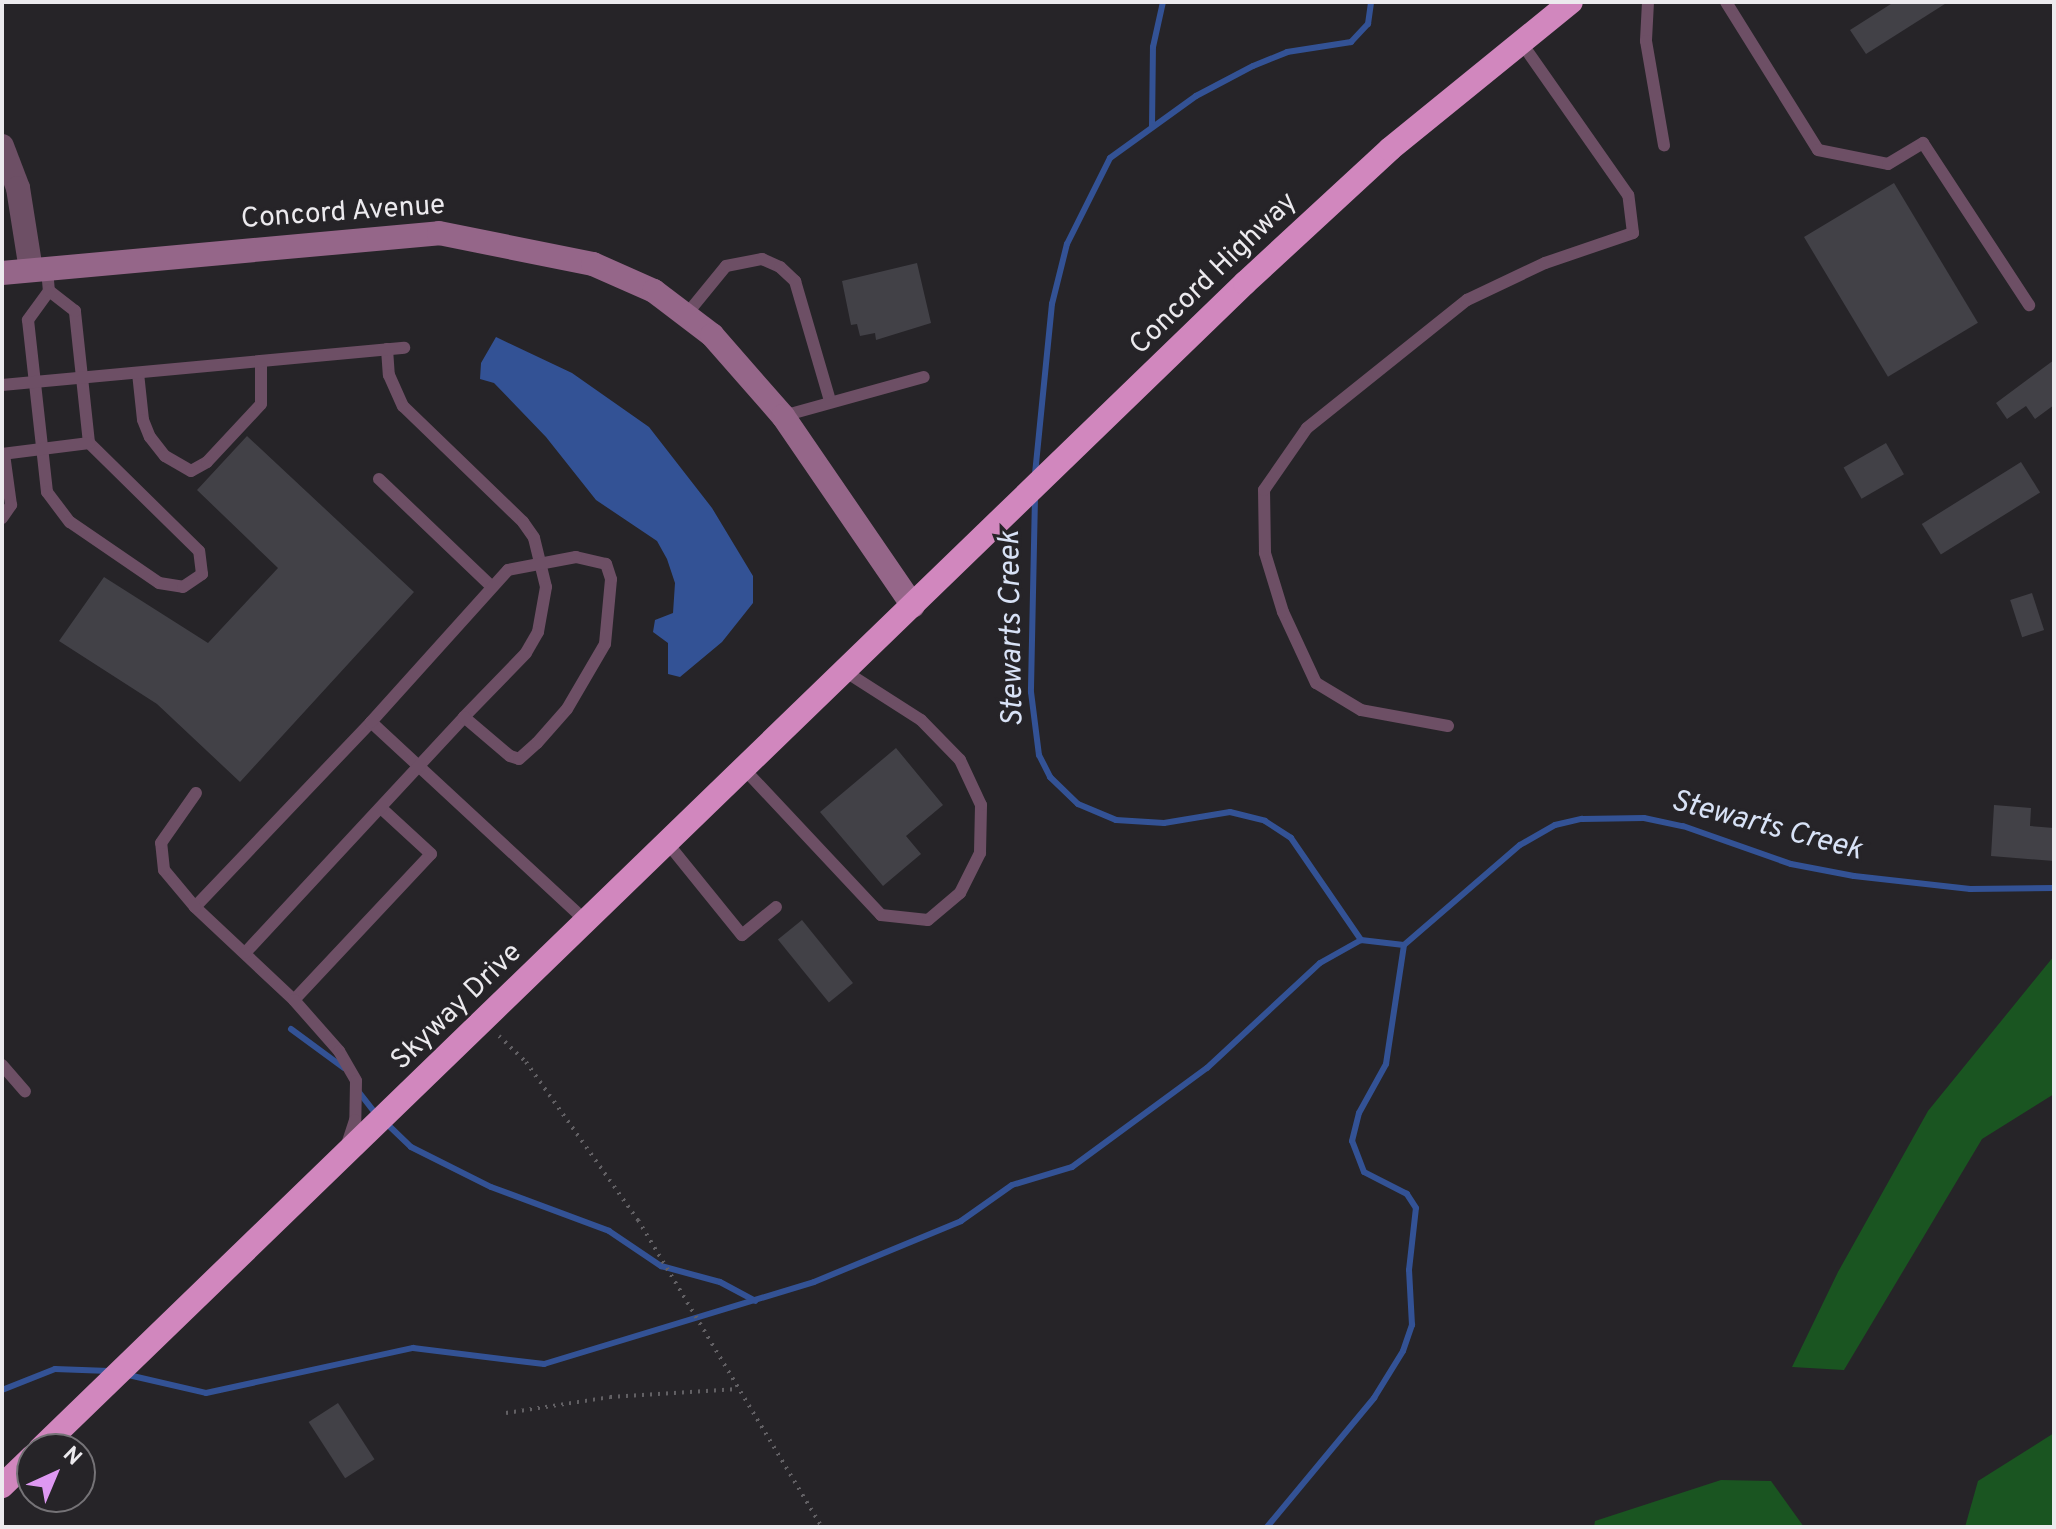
<!DOCTYPE html>
<html>
<head>
<meta charset="utf-8">
<style>
	body { margin:0 }
	#map { position:relative; width:2056px; height:1529px; overflow:hidden; background:#262428; font-family:Overpass,sans-serif }
	div>[style] { position:absolute }
	.green>* { inset:0; background:#1a5521 }
	.water>* { inset:0; background:#335295 }
	.stream>* { height:6px; margin:-3px; padding:0 3px; transform-origin:3px; border-radius:3px; background:#335295 }
	.building>* { inset:0; background:#424147; transform-origin:0 0 }
	.path>* { height:4px; margin-top:-2px; transform-origin:0; background:repeating-linear-gradient(90deg,#626064 0 2px,transparent 0 8px) }
	.lane>* { height:12px; margin:-6px; padding:0 6px; transform-origin:6px; border-radius:6px; background:#6d4f65 }
	.street>* { height:24px; margin:-12px; padding:0 12px; transform-origin:12px; border-radius:12px; background:#6d4f65 }
	.secondary>* { height:24px; margin:-12px; padding:0 12px; transform-origin:12px; border-radius:12px; background:#956689 }
	.highway>* { height:24px; margin:-12px; padding:0 12px; transform-origin:12px; border-radius:12px; background:#d187be }
	span { translate:-50% -50%; white-space:nowrap; text-align:center; line-height:1.15; -webkit-text-stroke:6px #262428; paint-order:stroke }
	.street-label { font-size:28px; color:#eceaee }
	.water-label { font-size:30px; color:#d8e2f6; font-style:italic }
	.frame { position:absolute; inset:0; border:4px solid #eceaee; pointer-events:none }
	.north { position:absolute; left:16px; top:1433px; width:80px; height:80px; box-sizing:border-box; background:#262428; border:2px solid #757377; border-radius:50%; rotate:44deg; font-size:22px; font-weight:700; line-height:32px; text-align:center; color:#eceaee }
	.north::after { content:''; display:block; margin:auto; width:28px; height:36px; background:#de98f2; clip-path:polygon(50% 0,100% 100%,50% 72%,0 100%) }
</style>
</head>
<body>
<div id="map">
	<div class="green">
		<i style="clip-path:polygon(2054px 956px,2054px 1094px,1982px 1139px,1844px 1370px,1792px 1367px,1838px 1272px,1928px 1111px)"></i>
		<i style="clip-path:polygon(2054px 1433px,2054px 1527px,1965px 1527px,1978px 1481px)"></i>
		<i style="clip-path:polygon(1721px 1480px,1771px 1481px,1804px 1527px,1594px 1527px,1595px 1521px)"></i>
	</div>
	<div class="water">
		<i style="clip-path:polygon(496px 337px,572px 373px,649px 427px,712px 508px,753px 576px,753px 603px,722px 642px,680px 677px,668px 674px,668px 643px,653px 632px,655px 620px,673px 613px,675px 583px,667px 559px,657px 541px,596px 500px,546px 437px,494px 383px,480px 379px,481px 363px)"></i>
	</div>
	<div class="stream">
		<i style="left:1152px;top:126px;width:79px;rotate:-89.3deg"></i>
		<i style="left:1153px;top:47px;width:46px;rotate:-77.5deg"></i>
		<i style="left:1035px;top:474px;width:171px;rotate:-84.3deg"></i>
		<i style="left:1052px;top:304px;width:62px;rotate:-76deg"></i>
		<i style="left:1067px;top:244px;width:96px;rotate:-63.4deg"></i>
		<i style="left:1110px;top:158px;width:106px;rotate:-35.8deg"></i>
		<i style="left:1196px;top:96px;width:64px;rotate:-27.8deg"></i>
		<i style="left:1253px;top:66px;width:37px;rotate:-22deg"></i>
		<i style="left:1287px;top:52px;width:65px;rotate:-8.9deg"></i>
		<i style="left:1351px;top:42px;width:25px;rotate:-47deg"></i>
		<i style="left:1368px;top:24px;width:22px;rotate:-82deg"></i>
		<i style="left:1035px;top:497px;width:195px;rotate:91.2deg"></i>
		<i style="left:1031px;top:692px;width:64px;rotate:82.8deg"></i>
		<i style="left:1039px;top:755px;width:25px;rotate:63deg"></i>
		<i style="left:1050px;top:777px;width:39px;rotate:44deg"></i>
		<i style="left:1078px;top:804px;width:41px;rotate:22.8deg"></i>
		<i style="left:1116px;top:820px;width:48px;rotate:3.6deg"></i>
		<i style="left:1164px;top:823px;width:67px;rotate:-9.5deg"></i>
		<i style="left:1230px;top:812px;width:36px;rotate:14deg"></i>
		<i style="left:1265px;top:821px;width:31px;rotate:33deg"></i>
		<i style="left:1291px;top:838px;width:124px;rotate:55.5deg"></i>
		<i style="left:1361px;top:940px;width:43px;rotate:6.6deg"></i>
		<i style="left:1404px;top:945px;width:153px;rotate:-40.8deg"></i>
		<i style="left:1520px;top:845px;width:40px;rotate:-29.7deg"></i>
		<i style="left:1555px;top:825px;width:28px;rotate:-13deg"></i>
		<i style="left:1582px;top:819px;width:62px;rotate:-0.9deg"></i>
		<i style="left:1644px;top:818px;width:40px;rotate:12deg"></i>
		<i style="left:1683px;top:826px;width:114px;rotate:19.4deg"></i>
		<i style="left:1791px;top:864px;width:64px;rotate:10.8deg"></i>
		<i style="left:1854px;top:876px;width:117px;rotate:6.4deg"></i>
		<i style="left:1970px;top:889px;width:84px;rotate:-0.7deg"></i>
		<i style="left:291px;top:1029px;width:66px;rotate:36.3deg"></i>
		<i style="left:358px;top:1091px;width:29px;rotate:52deg"></i>
		<i style="left:384px;top:1121px;width:37px;rotate:44deg"></i>
		<i style="left:411px;top:1147px;width:89px;rotate:26.6deg"></i>
		<i style="left:491px;top:1187px;width:126px;rotate:20.4deg"></i>
		<i style="left:609px;top:1231px;width:63px;rotate:33.9deg"></i>
		<i style="left:661px;top:1266px;width:61px;rotate:15.2deg"></i>
		<i style="left:720px;top:1282px;width:40px;rotate:28deg"></i>
		<i style="left:124px;top:1374px;width:84px;rotate:13deg"></i>
		<i style="left:206px;top:1393px;width:212px;rotate:-12.3deg"></i>
		<i style="left:413px;top:1348px;width:132px;rotate:7deg"></i>
		<i style="left:544px;top:1364px;width:282px;rotate:-16.9deg"></i>
		<i style="left:814px;top:1282px;width:159px;rotate:-22.5deg"></i>
		<i style="left:961px;top:1221px;width:62px;rotate:-35.2deg"></i>
		<i style="left:1012px;top:1185px;width:63px;rotate:-16.7deg"></i>
		<i style="left:1072px;top:1167px;width:167px;rotate:-36.3deg"></i>
		<i style="left:1207px;top:1068px;width:154px;rotate:-42.9deg"></i>
		<i style="left:1320px;top:963px;width:47px;rotate:-29.3deg"></i>
		<i style="left:2px;top:1390px;width:57px;rotate:-21.6deg"></i>
		<i style="left:55px;top:1369px;width:54px;rotate:2.1deg"></i>
		<i style="left:1267px;top:1527px;width:168px;rotate:-50.3deg"></i>
		<i style="left:1374px;top:1398px;width:55px;rotate:-58.3deg"></i>
		<i style="left:1403px;top:1351px;width:28px;rotate:-71deg"></i>
		<i style="left:1412px;top:1325px;width:55px;rotate:-93.1deg"></i>
		<i style="left:1409px;top:1270px;width:62px;rotate:-83.6deg"></i>
		<i style="left:1416px;top:1208px;width:17px;rotate:-123deg"></i>
		<i style="left:1407px;top:1194px;width:48px;rotate:-152.9deg"></i>
		<i style="left:1364px;top:1172px;width:33px;rotate:-111deg"></i>
		<i style="left:1352px;top:1141px;width:29px;rotate:-76deg"></i>
		<i style="left:1359px;top:1113px;width:56px;rotate:-61.1deg"></i>
		<i style="left:1386px;top:1064px;width:120px;rotate:-81.4deg"></i>
	</div>
	<div class="building">
		<i style="clip-path:polygon(1894px 2px,1948px 2px,1866px 54px,1850px 30px)"></i>
		<i style="left:1894px;top:183px;width:163px;height:105px;rotate:59deg"></i>
		<i style="clip-path:polygon(917px 263px,931px 323px,876px 340px,875px 333px,860px 336px,857px 324px,851px 325px,842px 281px)"></i>
		<i style="clip-path:polygon(2054px 360px,2054px 405px,2035px 419px,2026px 406px,2007px 419px,1996px 403px)"></i>
		<i style="clip-path:polygon(247px 436px,414px 592px,240px 782px,157px 704px,59px 641px,104px 577px,208px 643px,278px 568px,197px 490px)"></i>
		<i style="left:1886px;top:443px;width:36px;height:49px;rotate:60deg"></i>
		<i style="left:2021px;top:462px;width:36px;height:117px;rotate:58deg"></i>
		<i style="left:2032px;top:593px;width:39px;height:23px;rotate:72deg"></i>
		<i style="clip-path:polygon(896px 748px,943px 805px,906px 836px,921px 854px,883px 886px,820px 812px)"></i>
		<i style="clip-path:polygon(1994px 805px,2031px 808px,2030px 826px,2054px 828px,2054px 861px,1991px 856px)"></i>
		<i style="left:802px;top:920px;width:81px;height:31px;rotate:51deg"></i>
		<i style="left:338px;top:1403px;width:67px;height:35px;rotate:57deg"></i>
	</div>
	<div class="path">
		<i style="left:499px;top:1036px;width:37px;rotate:44deg"></i>
		<i style="left:526px;top:1062px;width:194px;rotate:54.7deg"></i>
		<i style="left:638px;top:1220px;width:358px;rotate:59.1deg"></i>
		<i style="left:506px;top:1413px;width:105px;rotate:-8.7deg"></i>
		<i style="left:610px;top:1397px;width:128px;rotate:-3.6deg"></i>
	</div>
	<div class="lane">
		<i style="left:1648px;top:2px;width:39px;rotate:93deg"></i>
		<i style="left:1646px;top:41px;width:106px;rotate:80.2deg"></i>
		<i style="left:1726px;top:2px;width:174px;rotate:58.1deg"></i>
		<i style="left:1818px;top:150px;width:71px;rotate:11.3deg"></i>
		<i style="left:1888px;top:164px;width:41px;rotate:-31deg"></i>
		<i style="left:1923px;top:143px;width:194px;rotate:56.8deg"></i>
		<i style="left:47px;top:269px;width:22px;rotate:85deg"></i>
		<i style="left:49px;top:291px;width:36px;rotate:126deg"></i>
		<i style="left:28px;top:320px;width:173px;rotate:83.7deg"></i>
		<i style="left:47px;top:492px;width:38px;rotate:53deg"></i>
		<i style="left:70px;top:522px;width:108px;rotate:34.4deg"></i>
		<i style="left:159px;top:583px;width:24px;rotate:9deg"></i>
		<i style="left:183px;top:587px;width:23px;rotate:-34deg"></i>
		<i style="left:202px;top:574px;width:23px;rotate:-97deg"></i>
		<i style="left:199px;top:551px;width:154px;rotate:-135.5deg"></i>
		<i style="left:89px;top:443px;width:133px;rotate:-96.1deg"></i>
		<i style="left:75px;top:311px;width:33px;rotate:-142deg"></i>
		<i style="left:686px;top:315px;width:63px;rotate:-50.8deg"></i>
		<i style="left:726px;top:266px;width:37px;rotate:-11deg"></i>
		<i style="left:762px;top:259px;width:20px;rotate:24deg"></i>
		<i style="left:780px;top:267px;width:21px;rotate:43deg"></i>
		<i style="left:795px;top:281px;width:125px;rotate:73.7deg"></i>
		<i style="left:387px;top:349px;width:26px;rotate:86deg"></i>
		<i style="left:389px;top:375px;width:34px;rotate:66deg"></i>
		<i style="left:403px;top:406px;width:167px;rotate:44deg"></i>
		<i style="left:523px;top:522px;width:19px;rotate:55deg"></i>
		<i style="left:534px;top:538px;width:50px;rotate:76.2deg"></i>
		<i style="left:546px;top:587px;width:46px;rotate:100.1deg"></i>
		<i style="left:538px;top:632px;width:24px;rotate:120deg"></i>
		<i style="left:526px;top:653px;width:89px;rotate:134.1deg"></i>
		<i style="left:138px;top:373px;width:47px;rotate:83.9deg"></i>
		<i style="left:143px;top:420px;width:18px;rotate:68deg"></i>
		<i style="left:150px;top:437px;width:24px;rotate:52deg"></i>
		<i style="left:165px;top:456px;width:30px;rotate:30deg"></i>
		<i style="left:191px;top:471px;width:18px;rotate:-29deg"></i>
		<i style="left:207px;top:462px;width:79px;rotate:-47deg"></i>
		<i style="left:261px;top:404px;width:43px;rotate:-90deg"></i>
		<i style="left:2px;top:385px;width:404px;rotate:-5.3deg"></i>
		<i style="left:783px;top:416px;width:146px;rotate:-15.5deg"></i>
		<i style="left:2px;top:454px;width:88px;rotate:-7.2deg"></i>
		<i style="left:379px;top:479px;width:153px;rotate:43.7deg"></i>
		<i style="left:2px;top:518px;width:16px;rotate:-55deg"></i>
		<i style="left:11px;top:505px;width:51px;rotate:-97.8deg"></i>
		<i style="left:1448px;top:726px;width:88px;rotate:-169.6deg"></i>
		<i style="left:1361px;top:710px;width:52px;rotate:-149deg"></i>
		<i style="left:1316px;top:683px;width:78px;rotate:-114.9deg"></i>
		<i style="left:1283px;top:612px;width:62px;rotate:-107deg"></i>
		<i style="left:1265px;top:553px;width:63px;rotate:-90.9deg"></i>
		<i style="left:1264px;top:490px;width:75px;rotate:-55.3deg"></i>
		<i style="left:1307px;top:428px;width:205px;rotate:-38.7deg"></i>
		<i style="left:1467px;top:300px;width:86px;rotate:-25.4deg"></i>
		<i style="left:1545px;top:263px;width:93px;rotate:-18.8deg"></i>
		<i style="left:1633px;top:233px;width:38px;rotate:-97deg"></i>
		<i style="left:1628px;top:195px;width:188px;rotate:-125deg"></i>
		<i style="left:745px;top:770px;width:199px;rotate:46.8deg"></i>
		<i style="left:881px;top:915px;width:47px;rotate:6.1deg"></i>
		<i style="left:928px;top:920px;width:42px;rotate:-40.2deg"></i>
		<i style="left:960px;top:893px;width:45px;rotate:-63.4deg"></i>
		<i style="left:980px;top:853px;width:48px;rotate:-88.8deg"></i>
		<i style="left:981px;top:805px;width:50px;rotate:-115deg"></i>
		<i style="left:960px;top:760px;width:56px;rotate:-134.3deg"></i>
		<i style="left:921px;top:720px;width:89px;rotate:-147.4deg"></i>
		<i style="left:381px;top:808px;width:68px;rotate:42.6deg"></i>
		<i style="left:431px;top:854px;width:200px;rotate:133.2deg"></i>
		<i style="left:294px;top:1000px;width:136px;rotate:-136.8deg"></i>
		<i style="left:195px;top:907px;width:255px;rotate:-46.4deg"></i>
		<i style="left:371px;top:722px;width:294px;rotate:42.8deg"></i>
		<i style="left:669px;top:845px;width:116px;rotate:51deg"></i>
		<i style="left:742px;top:935px;width:44px;rotate:-39.5deg"></i>
		<i style="left:195px;top:907px;width:48px;rotate:-130deg"></i>
		<i style="left:164px;top:870px;width:27px;rotate:-96deg"></i>
		<i style="left:161px;top:843px;width:61px;rotate:-55deg"></i>
		<i style="left:245px;top:953px;width:322px;rotate:-47.1deg"></i>
		<i style="left:464px;top:717px;width:60px;rotate:40.3deg"></i>
		<i style="left:510px;top:756px;width:9px;rotate:18deg"></i>
		<i style="left:519px;top:759px;width:24px;rotate:-42deg"></i>
		<i style="left:537px;top:743px;width:45px;rotate:-48.6deg"></i>
		<i style="left:567px;top:709px;width:75px;rotate:-59.7deg"></i>
		<i style="left:605px;top:644px;width:65px;rotate:-84.7deg"></i>
		<i style="left:611px;top:579px;width:16px;rotate:-108deg"></i>
		<i style="left:606px;top:564px;width:31px;rotate:-167deg"></i>
		<i style="left:576px;top:557px;width:69px;rotate:169.2deg"></i>
		<i style="left:508px;top:570px;width:205px;rotate:132deg"></i>
		<i style="left:294px;top:1000px;width:68px;rotate:48.6deg"></i>
		<i style="left:339px;top:1051px;width:34px;rotate:60deg"></i>
		<i style="left:356px;top:1081px;width:39px;rotate:91deg"></i>
		<i style="left:355px;top:1120px;width:26px;rotate:108deg"></i>
		<i style="left:2px;top:1065px;width:35px;rotate:49deg"></i>
	</div>
	<div class="street">
		<i style="left:2px;top:146px;width:45px;rotate:69.1deg"></i>
		<i style="left:18px;top:188px;width:83px;rotate:81deg"></i>
	</div>
	<div class="secondary">
		<i style="left:2px;top:273px;width:439px;rotate:-5.2deg"></i>
		<i style="left:439px;top:233px;width:157px;rotate:11.4deg"></i>
		<i style="left:593px;top:264px;width:67px;rotate:23.9deg"></i>
		<i style="left:654px;top:291px;width:73px;rotate:37.2deg"></i>
		<i style="left:712px;top:335px;width:108px;rotate:48.8deg"></i>
		<i style="left:783px;top:416px;width:230px;rotate:55.6deg"></i>
	</div>
	<div class="highway">
		<i style="left:40px;top:1449px;width:1677px;rotate:-44.06deg"></i>
		<i style="left:1245px;top:283px;width:197px;rotate:-42.7deg"></i>
		<i style="left:1390px;top:149px;width:233px;rotate:-39.1deg"></i>
		<i style="left:2px;top:1486px;width:42px;rotate:-44deg"></i>
	</div>
	<div class="street-label">
		<span style="left:343px;top:213px;rotate:-4deg">Concord Avenue</span>
		<span style="left:1214px;top:274px;rotate:-44deg">Concord Highway</span>
		<span style="left:457px;top:1007px;rotate:-44deg">Skyway Drive</span>
	</div>
	<div class="water-label">
		<span style="left:1013px;top:629px;rotate:-91deg">Stewarts Creek</span>
		<span style="left:1766px;top:827px;rotate:15deg">Stewarts Creek</span>
	</div>
	<div class="frame"></div>
	<div class="north">N</div>
</div>
</body>
</html>
